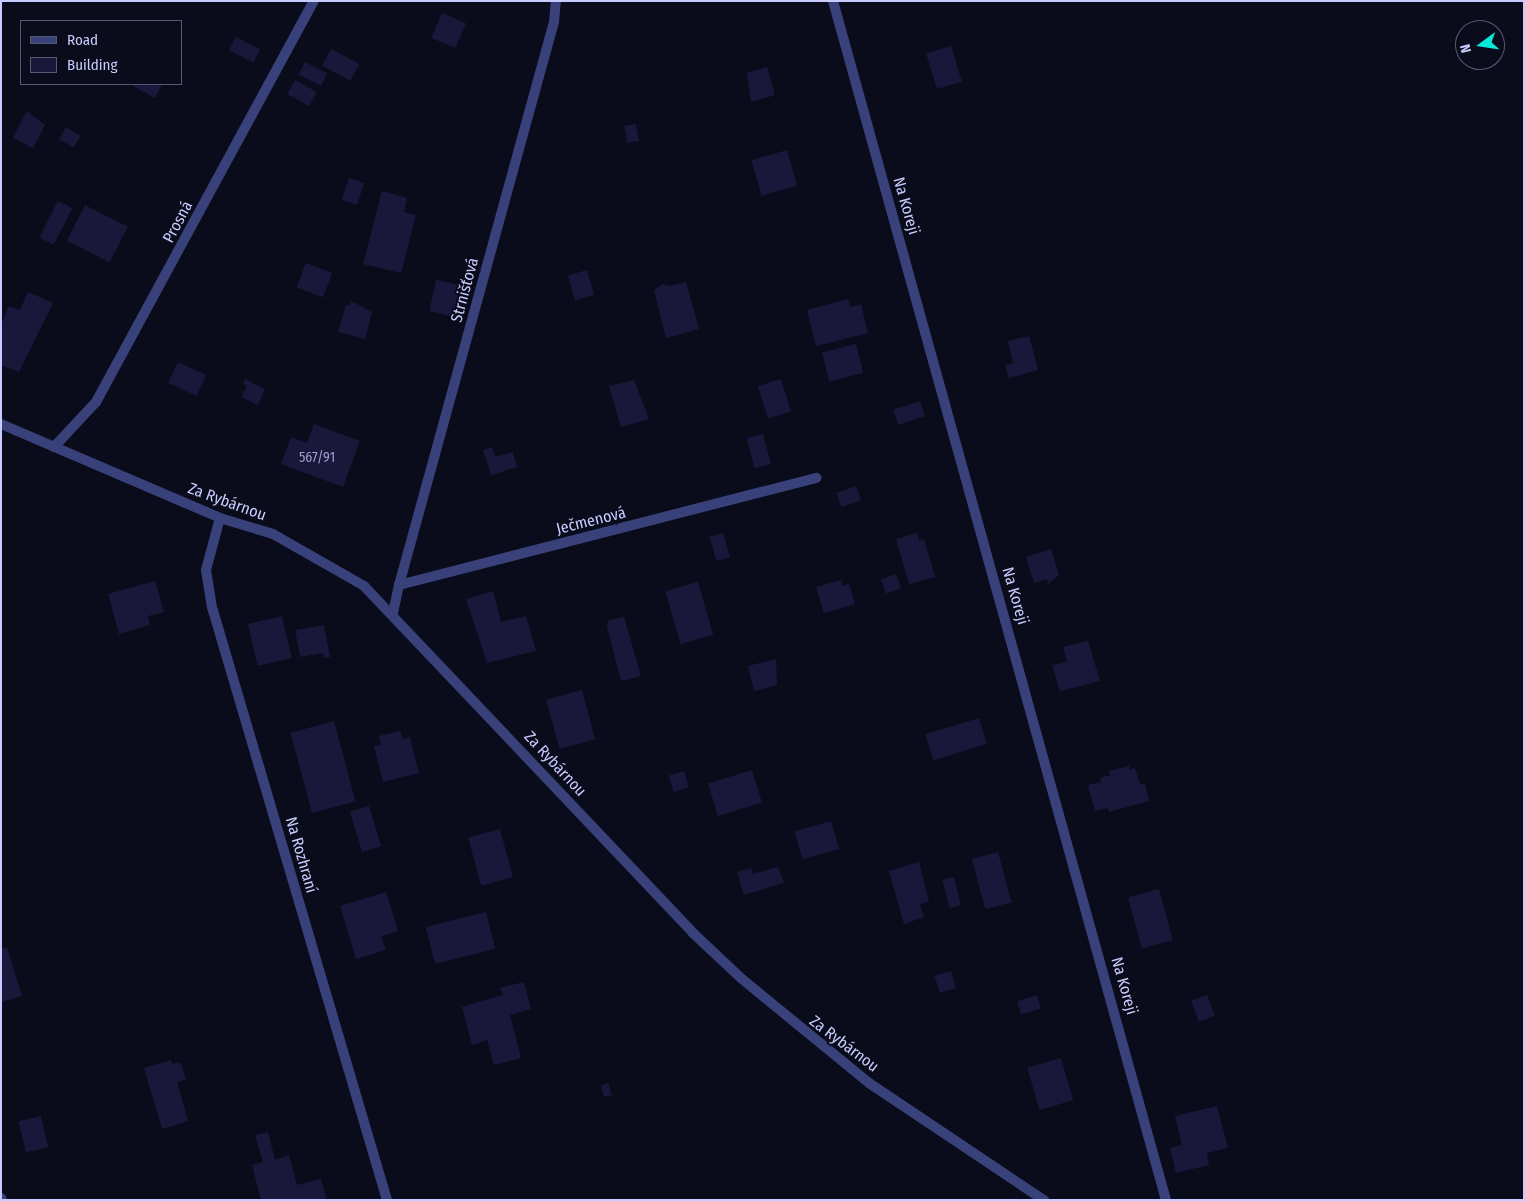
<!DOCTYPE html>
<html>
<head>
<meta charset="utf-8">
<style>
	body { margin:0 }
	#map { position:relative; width:1525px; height:1201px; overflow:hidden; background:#0b0c1b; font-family:"Fira Sans Condensed",sans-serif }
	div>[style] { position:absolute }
	.building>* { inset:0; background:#19183b; transform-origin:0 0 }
	.lane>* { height:10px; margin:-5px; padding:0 5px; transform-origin:5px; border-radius:5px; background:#384179 }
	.street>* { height:10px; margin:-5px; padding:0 5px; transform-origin:5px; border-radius:5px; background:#384179 }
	span { translate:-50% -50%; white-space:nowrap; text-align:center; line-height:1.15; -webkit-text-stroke:4px #0b0c1b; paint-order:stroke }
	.number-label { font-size:14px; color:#9c9ecc }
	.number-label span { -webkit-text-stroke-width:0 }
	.street-label { font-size:16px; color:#c8cbfd }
	.frame { position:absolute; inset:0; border:2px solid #c8cbfd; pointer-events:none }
	.legend { position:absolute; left:20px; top:20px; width:162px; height:65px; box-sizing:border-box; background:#0b0c1b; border:1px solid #575875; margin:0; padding:6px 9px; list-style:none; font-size:15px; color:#c8cbfd }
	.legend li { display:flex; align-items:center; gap:10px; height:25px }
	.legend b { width:25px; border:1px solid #575875 }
	.north { position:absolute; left:1455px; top:20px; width:50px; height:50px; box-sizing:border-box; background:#0b0c1b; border:1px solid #575875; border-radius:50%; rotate:256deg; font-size:14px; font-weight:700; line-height:20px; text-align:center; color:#c8cbfd }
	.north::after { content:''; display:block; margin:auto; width:18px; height:22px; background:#08e8d8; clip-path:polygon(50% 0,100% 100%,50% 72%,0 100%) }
</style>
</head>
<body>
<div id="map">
	<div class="building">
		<i style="left:442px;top:13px;width:26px;height:27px;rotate:23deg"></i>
		<i style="left:236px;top:37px;width:27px;height:15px;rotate:27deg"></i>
		<i style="left:951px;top:46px;width:37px;height:26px;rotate:73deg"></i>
		<i style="left:331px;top:49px;width:32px;height:19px;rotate:28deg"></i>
		<i style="left:305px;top:62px;width:25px;height:14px;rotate:27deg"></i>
		<i style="clip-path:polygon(767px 67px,775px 95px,751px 102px,747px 73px)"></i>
		<i style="left:295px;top:80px;width:25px;height:16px;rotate:29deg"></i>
		<i style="clip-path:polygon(135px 84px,162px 84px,155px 98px,133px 86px)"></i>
		<i style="clip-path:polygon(27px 111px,45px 125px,33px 148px,13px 138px)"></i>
		<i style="left:636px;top:124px;width:17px;height:12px;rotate:80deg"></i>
		<i style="left:66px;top:127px;width:17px;height:14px;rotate:31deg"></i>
		<i style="left:787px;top:150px;width:37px;height:37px;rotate:74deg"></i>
		<i style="left:349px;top:178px;width:16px;height:23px;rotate:18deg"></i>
		<i style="clip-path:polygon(382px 191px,407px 198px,404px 212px,416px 215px,401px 273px,363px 264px)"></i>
		<i style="left:58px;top:201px;width:16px;height:41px;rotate:27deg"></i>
		<i style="left:85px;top:205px;width:48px;height:40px;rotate:27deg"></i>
		<i style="left:306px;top:263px;width:28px;height:26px;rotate:21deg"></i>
		<i style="left:587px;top:270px;width:26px;height:20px;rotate:74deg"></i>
		<i style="left:436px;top:280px;width:25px;height:32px;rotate:12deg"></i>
		<i style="clip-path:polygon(686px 282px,699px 329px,666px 338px,654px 290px,663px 284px,669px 286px)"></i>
		<i style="clip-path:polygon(28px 292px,53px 303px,19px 372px,1px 365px,1px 325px,9px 306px,20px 310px)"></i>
		<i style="clip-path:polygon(848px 299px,850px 307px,861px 304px,868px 333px,816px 346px,807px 310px)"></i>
		<i style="clip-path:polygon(351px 301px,372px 312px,365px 339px,338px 332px,346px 305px,350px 306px)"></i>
		<i style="clip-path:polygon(1029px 336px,1038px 370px,1009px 378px,1005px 365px,1013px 363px,1008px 341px)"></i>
		<i style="left:856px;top:344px;width:30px;height:35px;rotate:76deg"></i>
		<i style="left:178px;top:362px;width:31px;height:23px;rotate:25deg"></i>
		<i style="clip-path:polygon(245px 379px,265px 389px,258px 405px,241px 397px,247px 386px,243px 384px)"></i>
		<i style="left:781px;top:379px;width:34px;height:24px;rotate:73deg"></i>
		<i style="clip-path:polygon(634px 380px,649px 419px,621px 427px,609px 386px)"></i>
		<i style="left:920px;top:401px;width:16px;height:28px;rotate:72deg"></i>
		<i style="clip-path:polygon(314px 424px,360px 441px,343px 487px,281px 464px,291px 437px,307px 443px)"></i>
		<i style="left:763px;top:434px;width:31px;height:17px;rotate:75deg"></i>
		<i style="clip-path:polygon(492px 447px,495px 457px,513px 452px,517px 467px,491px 475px,483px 450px)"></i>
		<i style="left:856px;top:486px;width:15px;height:21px;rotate:70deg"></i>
		<i style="left:723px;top:533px;width:25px;height:14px;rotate:74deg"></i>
		<i style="clip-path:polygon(917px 533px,919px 540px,924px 539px,935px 577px,909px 584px,896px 539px)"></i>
		<i style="clip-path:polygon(1051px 549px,1059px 575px,1048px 584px,1047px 579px,1034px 583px,1026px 557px)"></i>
		<i style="left:896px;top:574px;width:15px;height:16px;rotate:70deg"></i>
		<i style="clip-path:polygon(841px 580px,843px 586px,849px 584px,855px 604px,824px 613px,816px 587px)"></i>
		<i style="clip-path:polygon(155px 581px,164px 612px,148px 616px,150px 625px,119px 634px,108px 594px)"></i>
		<i style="left:698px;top:582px;width:55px;height:34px;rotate:74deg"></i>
		<i style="clip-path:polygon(493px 591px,501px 622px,526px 616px,536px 651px,487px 663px,466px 599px)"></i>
		<i style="left:282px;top:616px;width:43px;height:35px;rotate:77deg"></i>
		<i style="clip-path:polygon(624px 617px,641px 676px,621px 681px,607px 626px,609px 620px)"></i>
		<i style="clip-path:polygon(324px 625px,330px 657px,324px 658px,323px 653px,300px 657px,295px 630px)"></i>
		<i style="clip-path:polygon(1088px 641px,1100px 681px,1060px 691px,1052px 665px,1067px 662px,1063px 647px)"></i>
		<i style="clip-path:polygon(776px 659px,777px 685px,754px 691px,748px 666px)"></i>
		<i style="left:582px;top:690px;width:51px;height:37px;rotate:75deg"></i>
		<i style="left:979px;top:718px;width:27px;height:56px;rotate:73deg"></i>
		<i style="left:334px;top:721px;width:83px;height:45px;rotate:75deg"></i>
		<i style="clip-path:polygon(400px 731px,403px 739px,410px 737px,419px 773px,383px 782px,374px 746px,381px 745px,379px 736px)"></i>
		<i style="clip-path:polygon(1129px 766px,1130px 770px,1135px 768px,1140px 784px,1145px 784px,1149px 801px,1109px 812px,1108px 808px,1095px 811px,1088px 785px,1101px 782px,1100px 778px,1111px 775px,1109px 771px)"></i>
		<i style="left:752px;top:770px;width:34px;height:46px;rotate:73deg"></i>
		<i style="left:684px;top:771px;width:17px;height:16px;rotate:73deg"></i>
		<i style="left:369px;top:806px;width:42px;height:20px;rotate:73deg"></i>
		<i style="left:831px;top:821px;width:29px;height:38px;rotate:74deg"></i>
		<i style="left:500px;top:829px;width:50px;height:33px;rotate:75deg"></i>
		<i style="left:998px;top:852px;width:52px;height:27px;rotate:75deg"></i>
		<i style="clip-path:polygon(919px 862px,929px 901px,920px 904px,924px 917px,904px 924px,889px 871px)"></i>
		<i style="clip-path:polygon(778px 867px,784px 883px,744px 895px,737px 872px,751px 868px,753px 874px)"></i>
		<i style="left:954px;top:877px;width:29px;height:12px;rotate:76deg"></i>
		<i style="left:1159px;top:889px;width:53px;height:32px;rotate:75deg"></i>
		<i style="clip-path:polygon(386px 892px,398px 931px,381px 936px,386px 950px,356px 959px,340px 906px)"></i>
		<i style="left:486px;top:912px;width:38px;height:62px;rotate:76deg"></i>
		<i style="clip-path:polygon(7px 947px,22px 996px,1px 1002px,1px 949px)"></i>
		<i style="left:951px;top:971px;width:18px;height:17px;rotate:74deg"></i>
		<i style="clip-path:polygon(524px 982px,531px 1009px,510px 1015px,521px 1058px,494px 1065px,487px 1040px,472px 1045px,462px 1007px,503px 995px,500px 988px)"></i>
		<i style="left:1037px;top:995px;width:14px;height:21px;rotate:73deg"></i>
		<i style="left:1207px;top:995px;width:22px;height:17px;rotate:69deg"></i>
		<i style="left:1061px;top:1058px;width:44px;height:35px;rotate:74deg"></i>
		<i style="clip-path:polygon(171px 1060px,172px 1064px,180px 1062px,186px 1079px,177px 1082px,188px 1121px,162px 1129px,144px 1068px)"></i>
		<i style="clip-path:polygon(608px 1083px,612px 1095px,604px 1097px,601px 1086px)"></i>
		<i style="clip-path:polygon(1217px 1106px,1228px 1148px,1207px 1153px,1209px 1165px,1176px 1173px,1170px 1148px,1182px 1145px,1175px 1116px)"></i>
		<i style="left:41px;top:1116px;width:32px;height:23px;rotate:77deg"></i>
		<i style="clip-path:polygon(268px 1132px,275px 1160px,289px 1155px,297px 1185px,321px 1179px,327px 1200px,261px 1200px,252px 1165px,263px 1162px,255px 1135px)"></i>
	</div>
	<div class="lane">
		<i style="left:54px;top:447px;width:62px;rotate:-47deg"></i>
		<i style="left:96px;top:402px;width:456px;rotate:-61.5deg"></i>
	</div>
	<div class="street">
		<i style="left:833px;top:1px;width:1244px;rotate:74.48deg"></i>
		<i style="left:1px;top:424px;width:238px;rotate:23.2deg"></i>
		<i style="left:220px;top:518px;width:55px;rotate:16.8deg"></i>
		<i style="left:273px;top:534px;width:105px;rotate:29.7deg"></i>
		<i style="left:364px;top:586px;width:478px;rotate:46.5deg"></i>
		<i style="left:693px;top:933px;width:67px;rotate:43.2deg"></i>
		<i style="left:742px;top:979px;width:164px;rotate:39.3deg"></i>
		<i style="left:869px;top:1083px;width:211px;rotate:33.8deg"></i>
		<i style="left:220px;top:518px;width:54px;rotate:105.1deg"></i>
		<i style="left:206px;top:570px;width:37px;rotate:81deg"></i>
		<i style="left:212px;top:607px;width:618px;rotate:73.56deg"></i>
		<i style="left:399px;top:585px;width:584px;rotate:-74.61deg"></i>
		<i style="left:554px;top:22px;width:21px;rotate:-85deg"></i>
		<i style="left:393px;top:613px;width:29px;rotate:-78deg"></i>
		<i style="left:399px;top:585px;width:431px;rotate:-14.4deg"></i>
		<i style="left:1px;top:1198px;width:2px;rotate:63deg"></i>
	</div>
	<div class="number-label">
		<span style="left:317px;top:458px">567/91</span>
	</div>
	<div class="street-label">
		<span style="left:906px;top:206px;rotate:74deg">Na Koreji</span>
		<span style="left:178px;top:222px;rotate:-62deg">Prosná</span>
		<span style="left:465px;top:290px;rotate:-75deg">Strnišťová</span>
		<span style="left:227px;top:502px;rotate:20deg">Za Rybárnou</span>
		<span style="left:591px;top:521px;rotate:-14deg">Ječmenová</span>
		<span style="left:1015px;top:596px;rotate:74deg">Na Koreji</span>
		<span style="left:555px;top:764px;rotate:47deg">Za Rybárnou</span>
		<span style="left:301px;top:855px;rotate:74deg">Na Rozhraní</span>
		<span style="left:1124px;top:986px;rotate:74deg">Na Koreji</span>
		<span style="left:844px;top:1044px;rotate:37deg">Za Rybárnou</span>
	</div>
	<div class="frame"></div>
	<ul class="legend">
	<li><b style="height:6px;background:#384179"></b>Road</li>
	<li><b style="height:14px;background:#19183b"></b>Building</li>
	</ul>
	<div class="north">N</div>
</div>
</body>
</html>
